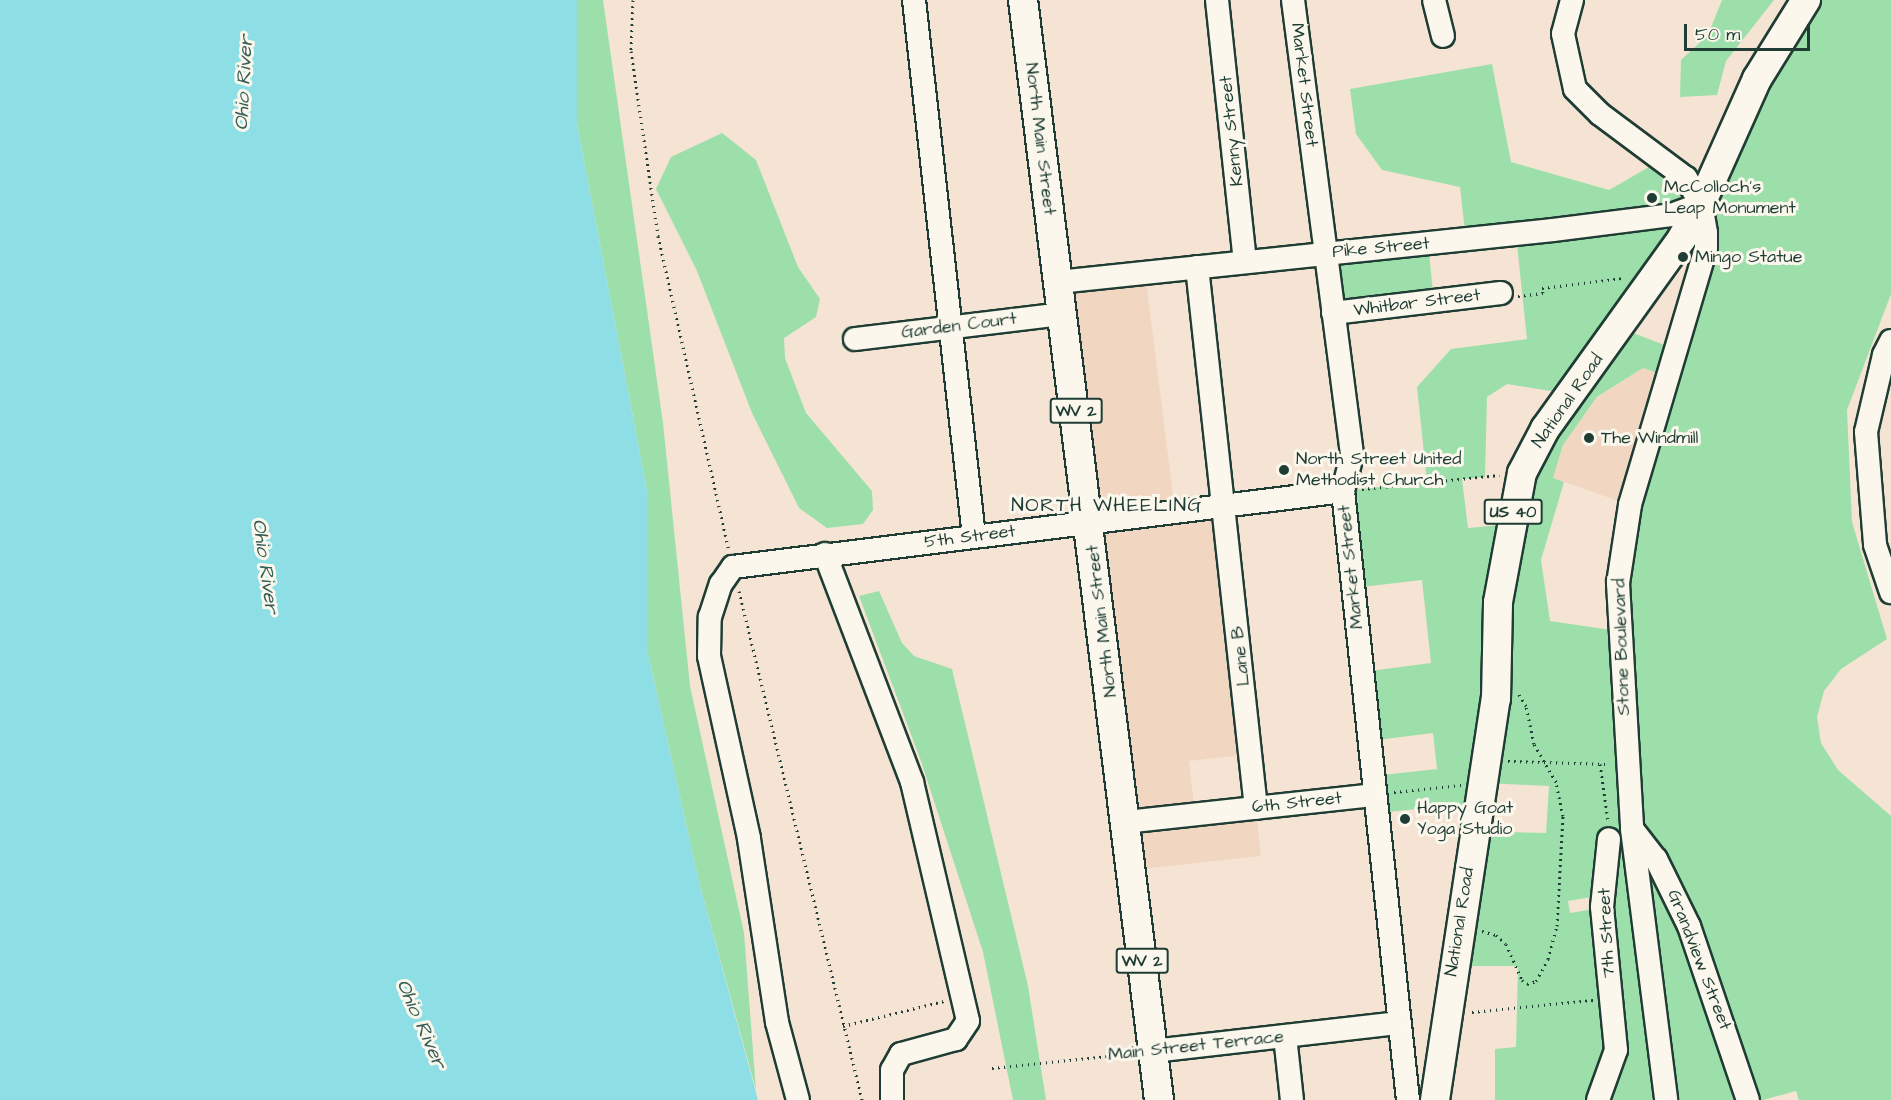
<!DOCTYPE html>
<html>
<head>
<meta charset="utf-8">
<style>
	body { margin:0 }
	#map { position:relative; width:1891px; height:1100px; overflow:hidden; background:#f5e4d3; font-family:"Architects Daughter",sans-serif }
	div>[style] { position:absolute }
	.built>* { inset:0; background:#f1d6c1 }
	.green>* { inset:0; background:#9ddfaa; transform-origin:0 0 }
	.water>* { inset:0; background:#8ddfe5 }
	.path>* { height:3px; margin-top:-1.5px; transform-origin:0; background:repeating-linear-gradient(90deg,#1f3d34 0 1.5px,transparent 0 6px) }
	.roads { filter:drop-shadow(2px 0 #1f3d34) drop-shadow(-2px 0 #1f3d34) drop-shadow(0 2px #1f3d34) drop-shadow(0 -2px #1f3d34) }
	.minor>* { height:22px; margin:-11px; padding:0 11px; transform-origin:11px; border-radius:11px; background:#fbf7ec }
	.major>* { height:28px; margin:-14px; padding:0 14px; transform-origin:14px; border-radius:14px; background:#fbf7ec }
	.dots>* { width:16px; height:16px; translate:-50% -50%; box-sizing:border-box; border:3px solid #fbf7ec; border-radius:50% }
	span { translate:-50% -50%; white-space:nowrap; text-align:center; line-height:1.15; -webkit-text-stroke:6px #fbf7ec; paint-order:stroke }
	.shield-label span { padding:2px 4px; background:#fbf7ec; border:2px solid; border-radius:4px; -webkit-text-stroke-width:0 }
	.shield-label { font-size:16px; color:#1f3d34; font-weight:700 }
	.street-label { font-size:18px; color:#1f3d34 }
	.poi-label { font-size:18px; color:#1f3d34 }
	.left { translate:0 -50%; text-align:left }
	.water-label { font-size:20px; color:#355d57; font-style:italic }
	.neighbourhood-label { font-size:20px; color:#1f3d34; letter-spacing:1.5px }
	.scale { position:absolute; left:1684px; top:24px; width:126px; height:27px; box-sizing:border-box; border:3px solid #1f3d34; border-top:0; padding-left:8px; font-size:18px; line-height:21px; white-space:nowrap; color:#1f3d34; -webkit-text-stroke:4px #fbf7ec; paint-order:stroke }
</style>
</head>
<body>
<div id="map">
	<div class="built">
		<i style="clip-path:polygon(1145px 273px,1175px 511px,1226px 504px,1251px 754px,1189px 761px,1195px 814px,1256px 808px,1261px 856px,1132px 870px,1058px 282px)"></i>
		<i style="clip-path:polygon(1643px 368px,1667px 376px,1630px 505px,1553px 478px,1563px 445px,1597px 398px)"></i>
	</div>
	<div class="green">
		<i style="clip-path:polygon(577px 0,603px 0,663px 423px,690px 686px,744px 933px,756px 1090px,699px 882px,647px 649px,647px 490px,577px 124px)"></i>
		<i style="clip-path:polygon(1722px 0,1774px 0,1726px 61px,1717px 95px,1680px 97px,1681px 60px,1708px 35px)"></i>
		<i style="clip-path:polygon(evenodd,1806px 0,1891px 0,1891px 294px,1847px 410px,1852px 522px,1887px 639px,1841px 669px,1824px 691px,1817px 717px,1821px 743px,1838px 770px,1891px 816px,1891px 1100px,1799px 1100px,1796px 1091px,1763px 1100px,1495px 1100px,1495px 1049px,1516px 1047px,1518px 966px,1454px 966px,1475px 831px,1546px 833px,1549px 786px,1483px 783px,1480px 803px,1376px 813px,1373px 776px,1437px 769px,1433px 733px,1369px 741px,1362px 672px,1431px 663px,1422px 580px,1353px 588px,1343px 491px,1427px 482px,1417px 387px,1451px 349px,1527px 339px,1516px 235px,1466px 240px,1460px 187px,1382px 170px,1356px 134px,1350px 89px,1492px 64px,1511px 162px,1609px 190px,1649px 167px,1683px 195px,1677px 206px,1702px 204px,1806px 0,1701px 205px,1706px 248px,1675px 349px,1620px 328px,1701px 205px,1806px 0,1643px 368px,1666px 376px,1618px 631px,1550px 621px,1541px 560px,1564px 482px,1553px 478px,1563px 445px,1597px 397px,1643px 368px,1806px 0,1507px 384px,1570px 394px,1510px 524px,1468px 528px,1462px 479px,1485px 477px,1487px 397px,1507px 384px,1806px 0,1592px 897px,1594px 909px,1570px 913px,1568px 901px,1592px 897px)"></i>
		<i style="clip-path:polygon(722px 133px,756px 160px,798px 267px,820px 299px,816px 317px,784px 338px,785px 358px,806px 413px,872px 491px,873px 510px,863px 524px,827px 528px,799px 508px,752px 413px,697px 271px,656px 189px,671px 157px)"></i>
		<i style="left:1428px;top:244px;width:57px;height:103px;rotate:84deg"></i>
		<i style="clip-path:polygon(879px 591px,902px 643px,914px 656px,952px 669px,1028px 986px,1046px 1100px,1013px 1100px,983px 952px,921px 761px,859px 596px)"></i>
	</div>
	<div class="water">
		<i style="clip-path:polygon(0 0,577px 0,577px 124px,647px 490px,647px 649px,699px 882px,758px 1100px,0 1100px)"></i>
	</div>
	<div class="path">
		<i style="left:633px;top:0;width:51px;rotate:92.2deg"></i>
		<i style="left:631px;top:51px;width:187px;rotate:81.7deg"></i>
		<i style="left:658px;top:236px;width:322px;rotate:77.3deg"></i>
		<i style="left:1518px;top:296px;width:25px;rotate:-7deg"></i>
		<i style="left:1543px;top:293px;width:5px;rotate:-101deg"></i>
		<i style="left:1542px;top:288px;width:83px;rotate:-7deg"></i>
		<i style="left:1362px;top:489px;width:138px;rotate:-5.8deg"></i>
		<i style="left:739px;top:591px;width:524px;rotate:76.41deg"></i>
		<i style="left:1508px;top:761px;width:97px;rotate:1.8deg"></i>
		<i style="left:1600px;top:764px;width:57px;rotate:81.9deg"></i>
		<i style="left:1394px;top:792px;width:68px;rotate:-5.9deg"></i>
		<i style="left:1482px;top:931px;width:15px;rotate:16deg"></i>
		<i style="left:1496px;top:935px;width:13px;rotate:42deg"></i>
		<i style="left:1506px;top:944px;width:39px;rotate:66deg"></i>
		<i style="left:1522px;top:980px;width:6px;rotate:39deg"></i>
		<i style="left:1527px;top:984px;width:9px;rotate:-18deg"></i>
		<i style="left:1536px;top:981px;width:25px;rotate:-61deg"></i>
		<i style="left:1548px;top:959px;width:34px;rotate:-75deg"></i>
		<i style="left:1557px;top:926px;width:110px;rotate:-86.9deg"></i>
		<i style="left:1563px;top:816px;width:35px;rotate:-102deg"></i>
		<i style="left:1556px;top:782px;width:44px;rotate:-120.1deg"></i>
		<i style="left:1534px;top:744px;width:39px;rotate:-102deg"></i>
		<i style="left:1526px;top:706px;width:15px;rotate:-122deg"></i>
		<i style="left:1472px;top:1012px;width:122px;rotate:-5.7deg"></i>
		<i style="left:843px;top:1026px;width:104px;rotate:-13.9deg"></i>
		<i style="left:992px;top:1068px;width:140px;rotate:-5.8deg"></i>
	</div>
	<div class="roads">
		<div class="minor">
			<i style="left:914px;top:0;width:540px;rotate:83.62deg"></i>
			<i style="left:1217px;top:0;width:263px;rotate:83.9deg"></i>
			<i style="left:1293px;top:0;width:459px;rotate:82.6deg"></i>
			<i style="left:1352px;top:455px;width:37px;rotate:104deg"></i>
			<i style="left:1343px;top:491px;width:612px;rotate:83.91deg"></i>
			<i style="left:1434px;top:0;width:37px;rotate:76deg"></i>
			<i style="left:1572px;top:0;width:35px;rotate:105deg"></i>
			<i style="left:1563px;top:34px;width:56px;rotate:77.7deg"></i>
			<i style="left:1575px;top:89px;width:35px;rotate:45deg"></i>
			<i style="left:1600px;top:114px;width:107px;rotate:36.7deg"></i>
			<i style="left:1686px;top:178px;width:30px;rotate:60deg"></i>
			<i style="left:1701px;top:204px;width:29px;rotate:80deg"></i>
			<i style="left:1706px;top:233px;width:15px;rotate:90deg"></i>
			<i style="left:1706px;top:248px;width:268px;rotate:106.5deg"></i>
			<i style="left:1630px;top:505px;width:79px;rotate:98.7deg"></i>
			<i style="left:1618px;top:583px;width:246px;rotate:86.7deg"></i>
			<i style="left:1632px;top:829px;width:273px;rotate:82.8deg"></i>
			<i style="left:1197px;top:267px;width:544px;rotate:83.78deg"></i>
			<i style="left:1058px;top:282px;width:498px;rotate:-6deg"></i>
			<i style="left:1553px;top:230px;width:119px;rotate:-7.2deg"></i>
			<i style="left:1671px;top:215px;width:32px;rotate:-20deg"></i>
			<i style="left:1333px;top:313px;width:169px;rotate:-6.8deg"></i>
			<i style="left:855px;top:339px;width:209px;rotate:-6.9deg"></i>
			<i style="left:1891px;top:341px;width:16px;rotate:117deg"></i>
			<i style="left:1884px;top:355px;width:79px;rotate:103.2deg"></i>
			<i style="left:1866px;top:432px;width:113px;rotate:85.4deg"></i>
			<i style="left:1875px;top:545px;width:50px;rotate:71.2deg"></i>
			<i style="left:825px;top:554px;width:244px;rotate:69.1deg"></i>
			<i style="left:912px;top:782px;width:245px;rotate:76.8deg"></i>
			<i style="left:968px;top:1021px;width:22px;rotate:124deg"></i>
			<i style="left:956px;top:1039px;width:57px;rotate:164.7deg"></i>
			<i style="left:901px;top:1054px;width:18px;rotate:119deg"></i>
			<i style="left:892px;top:1070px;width:30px;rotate:90deg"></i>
			<i style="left:1126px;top:822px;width:249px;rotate:-6.2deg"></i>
			<i style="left:1633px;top:830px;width:37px;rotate:52deg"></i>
			<i style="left:1656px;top:859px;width:75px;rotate:63.8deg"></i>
			<i style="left:1689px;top:926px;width:184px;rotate:71.3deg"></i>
			<i style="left:1285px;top:1036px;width:64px;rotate:83.8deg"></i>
			<i style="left:1153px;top:1051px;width:248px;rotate:-6.5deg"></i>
			<i style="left:798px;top:1100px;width:81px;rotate:-105.1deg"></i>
			<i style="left:777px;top:1022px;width:186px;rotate:-98.7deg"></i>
			<i style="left:749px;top:838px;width:186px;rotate:-102.4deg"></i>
			<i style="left:709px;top:656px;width:39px;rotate:-89deg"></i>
			<i style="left:710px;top:617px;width:35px;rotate:-72deg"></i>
			<i style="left:721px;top:584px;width:21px;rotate:-55deg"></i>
			<i style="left:733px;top:567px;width:615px;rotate:-7.1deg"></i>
			<i style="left:1598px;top:1100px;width:53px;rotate:-70.2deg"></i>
			<i style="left:1616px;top:1050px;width:144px;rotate:-95.6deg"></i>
			<i style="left:1602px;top:907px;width:68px;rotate:-84.1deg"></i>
		</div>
		<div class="major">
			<i style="left:1023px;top:0;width:1108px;rotate:82.95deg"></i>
			<i style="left:1435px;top:1100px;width:406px;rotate:-81.4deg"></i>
			<i style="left:1496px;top:699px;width:97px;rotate:-88.8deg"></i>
			<i style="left:1498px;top:602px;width:131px;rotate:-79.5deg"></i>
			<i style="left:1522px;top:473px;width:50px;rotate:-62.4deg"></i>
			<i style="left:1545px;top:429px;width:235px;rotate:-54.3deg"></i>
			<i style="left:1682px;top:238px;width:39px;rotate:-61deg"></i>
			<i style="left:1701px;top:204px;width:137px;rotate:-65.9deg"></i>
			<i style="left:1757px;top:79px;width:93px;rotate:-58.2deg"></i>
		</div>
	</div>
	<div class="dots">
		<i style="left:1652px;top:198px;background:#1f3d34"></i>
		<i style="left:1683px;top:257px;background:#1f3d34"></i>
		<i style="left:1589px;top:438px;background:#1f3d34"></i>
		<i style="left:1284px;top:470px;background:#1f3d34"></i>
		<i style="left:1405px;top:819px;background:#1f3d34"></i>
	</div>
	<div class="shield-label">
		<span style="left:1076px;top:411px">WV 2</span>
		<span style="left:1513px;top:512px">US 40</span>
		<span style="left:1142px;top:961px">WV 2</span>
	</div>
	<div class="street-label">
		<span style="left:1304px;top:85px;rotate:83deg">Market Street</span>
		<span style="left:1232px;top:131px;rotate:-96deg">Kenny Street</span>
		<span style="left:1040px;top:139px;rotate:83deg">North Main Street</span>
		<span style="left:1381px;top:248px;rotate:-5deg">Pike Street</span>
		<span style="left:1417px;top:303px;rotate:-7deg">Whitbar Street</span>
		<span style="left:959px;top:326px;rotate:-7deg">Garden Court</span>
		<span style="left:1568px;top:401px;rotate:-55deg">National Road</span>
		<span style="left:970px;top:537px;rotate:-7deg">5th Street</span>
		<span style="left:1351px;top:567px;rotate:-96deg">Market Street</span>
		<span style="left:1102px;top:621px;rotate:-97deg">North Main Street</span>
		<span style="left:1622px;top:647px;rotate:-92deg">Stone Boulevard</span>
		<span style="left:1241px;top:656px;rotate:-96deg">Lane B</span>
		<span style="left:1297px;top:803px;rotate:-6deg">6th Street</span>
		<span style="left:1460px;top:922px;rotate:-81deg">National Road</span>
		<span style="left:1607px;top:933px;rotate:-93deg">7th Street</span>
		<span style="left:1699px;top:960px;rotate:69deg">Grandview Street</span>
		<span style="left:1196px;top:1046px;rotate:-6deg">Main Street Terrace</span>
	</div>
	<div class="poi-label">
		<span class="left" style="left:1664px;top:198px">McColloch’s<br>Leap Monument</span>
		<span class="left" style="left:1695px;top:257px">Mingo Statue</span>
		<span class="left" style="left:1601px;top:438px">The Windmill</span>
		<span class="left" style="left:1296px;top:470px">North Street United<br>Methodist Church</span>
		<span class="left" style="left:1417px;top:819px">Happy Goat<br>Yoga Studio</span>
	</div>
	<div class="water-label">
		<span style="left:244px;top:83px;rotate:-87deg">Ohio River</span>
		<span style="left:265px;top:566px;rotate:82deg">Ohio River</span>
		<span style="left:421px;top:1024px;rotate:66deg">Ohio River</span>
	</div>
	<div class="neighbourhood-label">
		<span style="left:1107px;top:505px">NORTH WHEELING</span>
	</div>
	<div class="scale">50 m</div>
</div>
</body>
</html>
